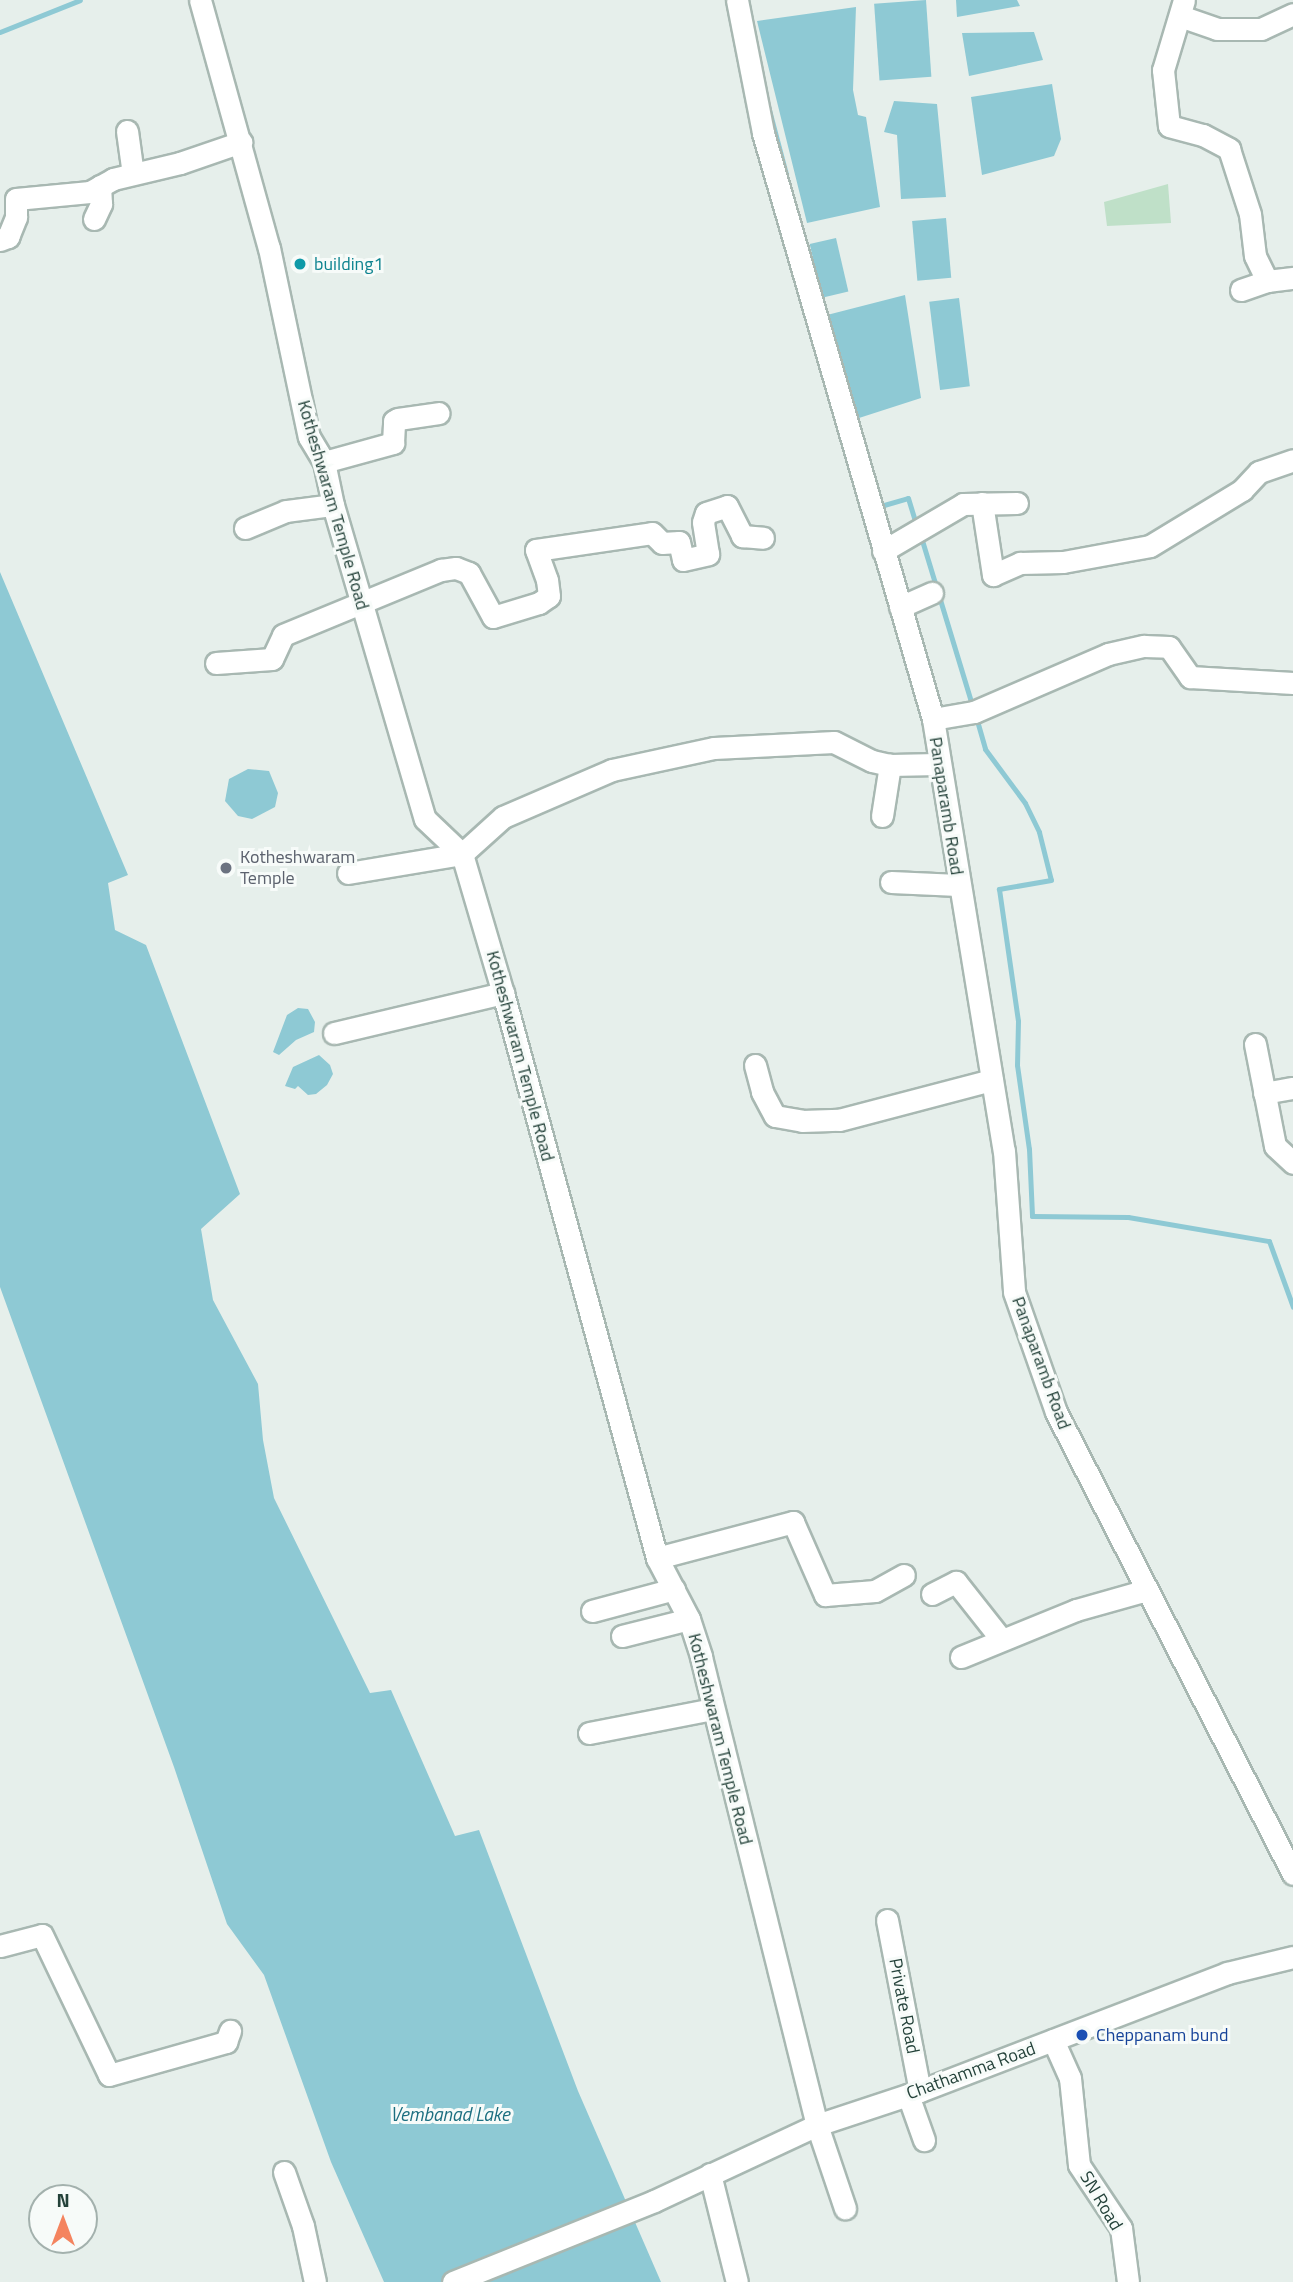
<!DOCTYPE html>
<html>
<head>
<meta charset="utf-8">
<style>
	body { margin:0 }
	#map { position:relative; width:1293px; height:2282px; overflow:hidden; background:#e6efeb; font-family:"Titillium Web",sans-serif }
	div>[style] { position:absolute }
	.green>* { inset:0; background:#bfe0c8 }
	.water>* { inset:0; background:#8ec9d4; transform-origin:0 0 }
	.stream>* { height:5px; margin:-2.5px; padding:0 2.5px; transform-origin:2.5px; border-radius:2.5px; background:#8ec9d4 }
	.roads { filter:drop-shadow(2px 0 #a8b8b2) drop-shadow(-2px 0 #a8b8b2) drop-shadow(0 2px #a8b8b2) drop-shadow(0 -2px #a8b8b2) }
	.minor>* { height:21px; margin:-10.5px; padding:0 10.5px; transform-origin:10.5px; border-radius:10.5px; background:#fff }
	.dots>* { width:19px; height:19px; translate:-50% -50%; box-sizing:border-box; border:4px solid #f7fbf9; border-radius:50% }
	span { translate:-50% -50%; white-space:nowrap; text-align:center; line-height:1.15; -webkit-text-stroke:6px #f7fbf9; paint-order:stroke }
	.culture-label { font-size:18px; color:#0d838f }
	.left { translate:0 -50%; text-align:left }
	.street-label { font-size:18px; color:#24423a }
	.worship-label { font-size:18px; color:#5b616d }
	.transit-label { font-size:18px; color:#164399 }
	.water-label { font-size:19px; color:#1c6f80; font-style:italic }
	.north { position:absolute; left:28px; top:2184px; width:70px; height:70px; box-sizing:border-box; background:#f7fbf9; border:2px solid #a3b1ad; border-radius:50%; rotate:0deg; font-size:19px; font-weight:700; line-height:28px; text-align:center; color:#24423a }
	.north::after { content:''; display:block; margin:auto; width:24px; height:32px; background:#f4845f; clip-path:polygon(50% 0,100% 100%,50% 72%,0 100%) }
</style>
</head>
<body>
<div id="map">
	<div class="green">
		<i style="clip-path:polygon(1168px 184px,1171px 223px,1107px 226px,1104px 202px)"></i>
	</div>
	<div class="water">
		<i style="left:926px;top:0;width:77px;height:52px;rotate:86deg"></i>
		<i style="clip-path:polygon(956px 0,1017px 0,1020px 6px,957px 17px)"></i>
		<i style="clip-path:polygon(856px 7px,853px 90px,858px 115px,866px 117px,880px 207px,807px 223px,757px 21px)"></i>
		<i style="clip-path:polygon(1034px 32px,1043px 60px,969px 76px,962px 33px)"></i>
		<i style="clip-path:polygon(1052px 84px,1061px 139px,1054px 156px,982px 175px,971px 97px)"></i>
		<i style="clip-path:polygon(894px 101px,937px 104px,946px 197px,901px 199px,897px 135px,884px 132px)"></i>
		<i style="left:946px;top:218px;width:60px;height:34px;rotate:85deg"></i>
		<i style="left:836px;top:238px;width:55px;height:27px;rotate:77deg"></i>
		<i style="clip-path:polygon(905px 295px,921px 398px,859px 418px,827px 315px)"></i>
		<i style="left:959px;top:298px;width:89px;height:30px;rotate:83deg"></i>
		<i style="clip-path:polygon(0 572px,128px 875px,108px 883px,115px 930px,146px 945px,240px 1194px,201px 1229px,213px 1300px,258px 1384px,263px 1440px,274px 1498px,370px 1693px,391px 1690px,455px 1836px,479px 1830px,578px 2091px,661px 2282px,384px 2282px,331px 2162px,264px 1975px,227px 1924px,174px 1767px,0 1287px)"></i>
		<i style="clip-path:polygon(248px 769px,269px 771px,278px 793px,275px 807px,252px 819px,238px 816px,225px 801px,229px 779px)"></i>
		<i style="clip-path:polygon(298px 1008px,308px 1009px,315px 1022px,314px 1032px,296px 1040px,279px 1055px,273px 1052px,287px 1015px)"></i>
		<i style="clip-path:polygon(319px 1055px,330px 1065px,333px 1074px,327px 1085px,316px 1094px,308px 1095px,298px 1086px,295px 1089px,285px 1086px,293px 1067px)"></i>
	</div>
	<div class="stream">
		<i style="left:0;top:32px;width:86px;rotate:-21.8deg"></i>
		<i style="left:768px;top:106px;width:70px;rotate:75.2deg"></i>
		<i style="left:877px;top:507px;width:32px;rotate:-16deg"></i>
		<i style="left:908px;top:498px;width:27px;rotate:73deg"></i>
		<i style="left:921px;top:537px;width:179px;rotate:73.1deg"></i>
		<i style="left:976px;top:717px;width:33px;rotate:74deg"></i>
		<i style="left:985px;top:749px;width:67px;rotate:53.5deg"></i>
		<i style="left:1025px;top:803px;width:32px;rotate:64deg"></i>
		<i style="left:1039px;top:832px;width:49px;rotate:76deg"></i>
		<i style="left:1051px;top:880px;width:53px;rotate:170.2deg"></i>
		<i style="left:999px;top:889px;width:133px;rotate:81.8deg"></i>
		<i style="left:1018px;top:1021px;width:44px;rotate:91.3deg"></i>
		<i style="left:1017px;top:1065px;width:85px;rotate:81.9deg"></i>
		<i style="left:1029px;top:1149px;width:67px;rotate:87.4deg"></i>
		<i style="left:1032px;top:1216px;width:96px;rotate:0.6deg"></i>
		<i style="left:1128px;top:1217px;width:143px;rotate:9.7deg"></i>
		<i style="left:1269px;top:1241px;width:70px;rotate:70deg"></i>
	</div>
	<div class="roads">
		<div class="minor">
			<i style="left:200px;top:0;width:257px;rotate:74.5deg"></i>
			<i style="left:269px;top:248px;width:193px;rotate:78.1deg"></i>
			<i style="left:309px;top:437px;width:29px;rotate:59deg"></i>
			<i style="left:324px;top:462px;width:44px;rotate:78.2deg"></i>
			<i style="left:333px;top:505px;width:327px;rotate:73.7deg"></i>
			<i style="left:425px;top:819px;width:51px;rotate:43.4deg"></i>
			<i style="left:462px;top:854px;width:145px;rotate:73.6deg"></i>
			<i style="left:503px;top:993px;width:586px;rotate:74.75deg"></i>
			<i style="left:657px;top:1558px;width:69px;rotate:62.3deg"></i>
			<i style="left:689px;top:1619px;width:40px;rotate:72deg"></i>
			<i style="left:701px;top:1657px;width:482px;rotate:76.1deg"></i>
			<i style="left:817px;top:2125px;width:88px;rotate:71.4deg"></i>
			<i style="left:737px;top:0;width:136px;rotate:78.9deg"></i>
			<i style="left:763px;top:133px;width:610px;rotate:73.82deg"></i>
			<i style="left:933px;top:719px;width:438px;rotate:80.7deg"></i>
			<i style="left:1004px;top:1151px;width:141px;rotate:85.9deg"></i>
			<i style="left:1014px;top:1292px;width:127px;rotate:70.7deg"></i>
			<i style="left:1056px;top:1412px;width:519px;rotate:62.84deg"></i>
			<i style="left:1184px;top:0;width:73px;rotate:106.7deg"></i>
			<i style="left:1163px;top:70px;width:56px;rotate:83.9deg"></i>
			<i style="left:1169px;top:126px;width:35px;rotate:15deg"></i>
			<i style="left:1203px;top:135px;width:30px;rotate:28deg"></i>
			<i style="left:1229px;top:149px;width:68px;rotate:72.1deg"></i>
			<i style="left:1250px;top:214px;width:42px;rotate:83.2deg"></i>
			<i style="left:1255px;top:256px;width:28px;rotate:64deg"></i>
			<i style="left:1267px;top:281px;width:26px;rotate:-7deg"></i>
			<i style="left:1180px;top:16px;width:39px;rotate:19deg"></i>
			<i style="left:1217px;top:29px;width:44px"></i>
			<i style="left:1261px;top:29px;width:35px;rotate:-25deg"></i>
			<i style="left:127px;top:131px;width:43px;rotate:82.1deg"></i>
			<i style="left:94px;top:219px;width:17px;rotate:-65deg"></i>
			<i style="left:101px;top:204px;width:18px;rotate:-93deg"></i>
			<i style="left:0;top:240px;width:9px;rotate:-21deg"></i>
			<i style="left:8px;top:237px;width:22px;rotate:-68deg"></i>
			<i style="left:16px;top:217px;width:18px;rotate:-90deg"></i>
			<i style="left:16px;top:199px;width:74px;rotate:-5.4deg"></i>
			<i style="left:90px;top:192px;width:26px;rotate:-29deg"></i>
			<i style="left:113px;top:179px;width:69px;rotate:-13.4deg"></i>
			<i style="left:180px;top:163px;width:65px;rotate:-19deg"></i>
			<i style="left:1241px;top:290px;width:28px;rotate:-19deg"></i>
			<i style="left:324px;top:462px;width:72px;rotate:-15.4deg"></i>
			<i style="left:393px;top:443px;width:22px;rotate:-87deg"></i>
			<i style="left:394px;top:421px;width:4px;rotate:-27deg"></i>
			<i style="left:398px;top:419px;width:41px;rotate:-8.3deg"></i>
			<i style="left:982px;top:503px;width:73px;rotate:81.3deg"></i>
			<i style="left:993px;top:575px;width:30px;rotate:-24deg"></i>
			<i style="left:1020px;top:563px;width:43px;rotate:-1.3deg"></i>
			<i style="left:1063px;top:562px;width:88px;rotate:-10.4deg"></i>
			<i style="left:1150px;top:546px;width:108px;rotate:-31.3deg"></i>
			<i style="left:1242px;top:490px;width:25px;rotate:-47deg"></i>
			<i style="left:1259px;top:472px;width:36px;rotate:-19deg"></i>
			<i style="left:245px;top:528px;width:44px;rotate:-22.5deg"></i>
			<i style="left:286px;top:511px;width:47px;rotate:-7.3deg"></i>
			<i style="left:883px;top:551px;width:93px;rotate:-30.4deg"></i>
			<i style="left:963px;top:504px;width:54px;rotate:-1.1deg"></i>
			<i style="left:900px;top:607px;width:35px;rotate:-24deg"></i>
			<i style="left:216px;top:663px;width:56px;rotate:-4.1deg"></i>
			<i style="left:272px;top:659px;width:26px;rotate:-65deg"></i>
			<i style="left:283px;top:635px;width:171px;rotate:-22.4deg"></i>
			<i style="left:441px;top:570px;width:15px;rotate:-8deg"></i>
			<i style="left:456px;top:568px;width:14px;rotate:21deg"></i>
			<i style="left:469px;top:573px;width:50px;rotate:61.4deg"></i>
			<i style="left:493px;top:617px;width:48px;rotate:-16.9deg"></i>
			<i style="left:539px;top:603px;width:12px;rotate:-35deg"></i>
			<i style="left:549px;top:596px;width:16px;rotate:-97deg"></i>
			<i style="left:547px;top:580px;width:32px;rotate:-110deg"></i>
			<i style="left:536px;top:550px;width:117px;rotate:-8.3deg"></i>
			<i style="left:652px;top:533px;width:14px;rotate:45deg"></i>
			<i style="left:662px;top:543px;width:17px;rotate:-3deg"></i>
			<i style="left:679px;top:542px;width:18px;rotate:77deg"></i>
			<i style="left:683px;top:560px;width:26px;rotate:-13deg"></i>
			<i style="left:708px;top:554px;width:32px;rotate:-99deg"></i>
			<i style="left:703px;top:522px;width:9px;rotate:-72deg"></i>
			<i style="left:706px;top:513px;width:22px;rotate:-18deg"></i>
			<i style="left:727px;top:506px;width:34px;rotate:63deg"></i>
			<i style="left:742px;top:536px;width:21px;rotate:5deg"></i>
			<i style="left:933px;top:719px;width:42px;rotate:-9.7deg"></i>
			<i style="left:974px;top:712px;width:146px;rotate:-23.4deg"></i>
			<i style="left:1108px;top:654px;width:37px;rotate:-13deg"></i>
			<i style="left:1144px;top:646px;width:25px;rotate:2deg"></i>
			<i style="left:1169px;top:647px;width:37px;rotate:55deg"></i>
			<i style="left:1190px;top:677px;width:103px;rotate:3.3deg"></i>
			<i style="left:882px;top:816px;width:52px;rotate:-81.1deg"></i>
			<i style="left:348px;top:873px;width:116px;rotate:-9.5deg"></i>
			<i style="left:462px;top:854px;width:55px;rotate:-42.1deg"></i>
			<i style="left:503px;top:817px;width:119px;rotate:-23.3deg"></i>
			<i style="left:612px;top:770px;width:104px;rotate:-12.2deg"></i>
			<i style="left:714px;top:748px;width:120px;rotate:-2.9deg"></i>
			<i style="left:834px;top:742px;width:42px;rotate:26.6deg"></i>
			<i style="left:872px;top:761px;width:18px;rotate:13deg"></i>
			<i style="left:890px;top:765px;width:48px;rotate:-1.2deg"></i>
			<i style="left:891px;top:882px;width:67px;rotate:2.6deg"></i>
			<i style="left:334px;top:1033px;width:174px;rotate:-13.3deg"></i>
			<i style="left:1255px;top:1044px;width:104px;rotate:78.9deg"></i>
			<i style="left:1275px;top:1146px;width:25px;rotate:43deg"></i>
			<i style="left:755px;top:1065px;width:28px;rotate:75deg"></i>
			<i style="left:762px;top:1092px;width:27px;rotate:62deg"></i>
			<i style="left:775px;top:1116px;width:27px;rotate:10deg"></i>
			<i style="left:802px;top:1121px;width:37px;rotate:-2deg"></i>
			<i style="left:839px;top:1120px;width:158px;rotate:-14.7deg"></i>
			<i style="left:1264px;top:1093px;width:29px;rotate:-10deg"></i>
			<i style="left:657px;top:1558px;width:141px;rotate:-14.8deg"></i>
			<i style="left:793px;top:1522px;width:80px;rotate:66.3deg"></i>
			<i style="left:825px;top:1595px;width:50px;rotate:-4.6deg"></i>
			<i style="left:875px;top:1591px;width:33px;rotate:-29deg"></i>
			<i style="left:932px;top:1594px;width:27px;rotate:-27deg"></i>
			<i style="left:956px;top:1582px;width:73px;rotate:51.7deg"></i>
			<i style="left:592px;top:1611px;width:85px;rotate:-15deg"></i>
			<i style="left:622px;top:1636px;width:69px;rotate:-14.2deg"></i>
			<i style="left:961px;top:1657px;width:124px;rotate:-22.2deg"></i>
			<i style="left:1076px;top:1610px;width:74px;rotate:-15.7deg"></i>
			<i style="left:589px;top:1733px;width:126px;rotate:-11deg"></i>
			<i style="left:887px;top:1920px;width:174px;rotate:79.1deg"></i>
			<i style="left:0;top:1946px;width:43px;rotate:-14.7deg"></i>
			<i style="left:42px;top:1935px;width:155px;rotate:64.4deg"></i>
			<i style="left:109px;top:2075px;width:122px;rotate:-15.8deg"></i>
			<i style="left:226px;top:2042px;width:12px;rotate:-70deg"></i>
			<i style="left:1053px;top:2040px;width:42px;rotate:65.9deg"></i>
			<i style="left:1070px;top:2078px;width:87px;rotate:84.1deg"></i>
			<i style="left:1079px;top:2165px;width:76px;rotate:56.3deg"></i>
			<i style="left:1121px;top:2228px;width:54px;rotate:82.6deg"></i>
			<i style="left:908px;top:2095px;width:48px;rotate:70.4deg"></i>
			<i style="left:284px;top:2172px;width:57px;rotate:70.6deg"></i>
			<i style="left:303px;top:2226px;width:57px;rotate:77.9deg"></i>
			<i style="left:710px;top:2174px;width:111px;rotate:76deg"></i>
			<i style="left:453px;top:2282px;width:217px;rotate:-21.9deg"></i>
			<i style="left:654px;top:2201px;width:180px;rotate:-25deg"></i>
			<i style="left:817px;top:2125px;width:108px;rotate:-18.3deg"></i>
			<i style="left:920px;top:2091px;width:329px;rotate:-21deg"></i>
			<i style="left:1227px;top:1973px;width:68px;rotate:-13.6deg"></i>
		</div>
	</div>
	<div class="dots">
		<i style="left:300px;top:264px;background:#0f9aa8"></i>
		<i style="left:226px;top:868px;background:#6b7280"></i>
		<i style="left:1082px;top:2035px;background:#1a4fb4"></i>
	</div>
	<div class="culture-label">
		<span class="left" style="left:314px;top:264px">building1</span>
	</div>
	<div class="street-label">
		<span style="left:333px;top:505px;rotate:74deg">Kotheshwaram Temple Road</span>
		<span style="left:946px;top:806px;rotate:81deg">Panaparamb Road</span>
		<span style="left:520px;top:1056px;rotate:75deg">Kotheshwaram Temple Road</span>
		<span style="left:1041px;top:1363px;rotate:70deg">Panaparamb Road</span>
		<span style="left:720px;top:1739px;rotate:76deg">Kotheshwaram Temple Road</span>
		<span style="left:904px;top:2006px;rotate:79deg">Private Road</span>
		<span style="left:971px;top:2071px;rotate:-20deg">Chathamma Road</span>
		<span style="left:1101px;top:2201px;rotate:59deg">SN Road</span>
	</div>
	<div class="worship-label">
		<span class="left" style="left:240px;top:868px">Kotheshwaram<br>Temple</span>
	</div>
	<div class="transit-label">
		<span class="left" style="left:1096px;top:2035px">Cheppanam bund</span>
	</div>
	<div class="water-label">
		<span style="left:450px;top:2114px">Vembanad Lake</span>
	</div>
	<div class="north">N</div>
</div>
</body>
</html>
